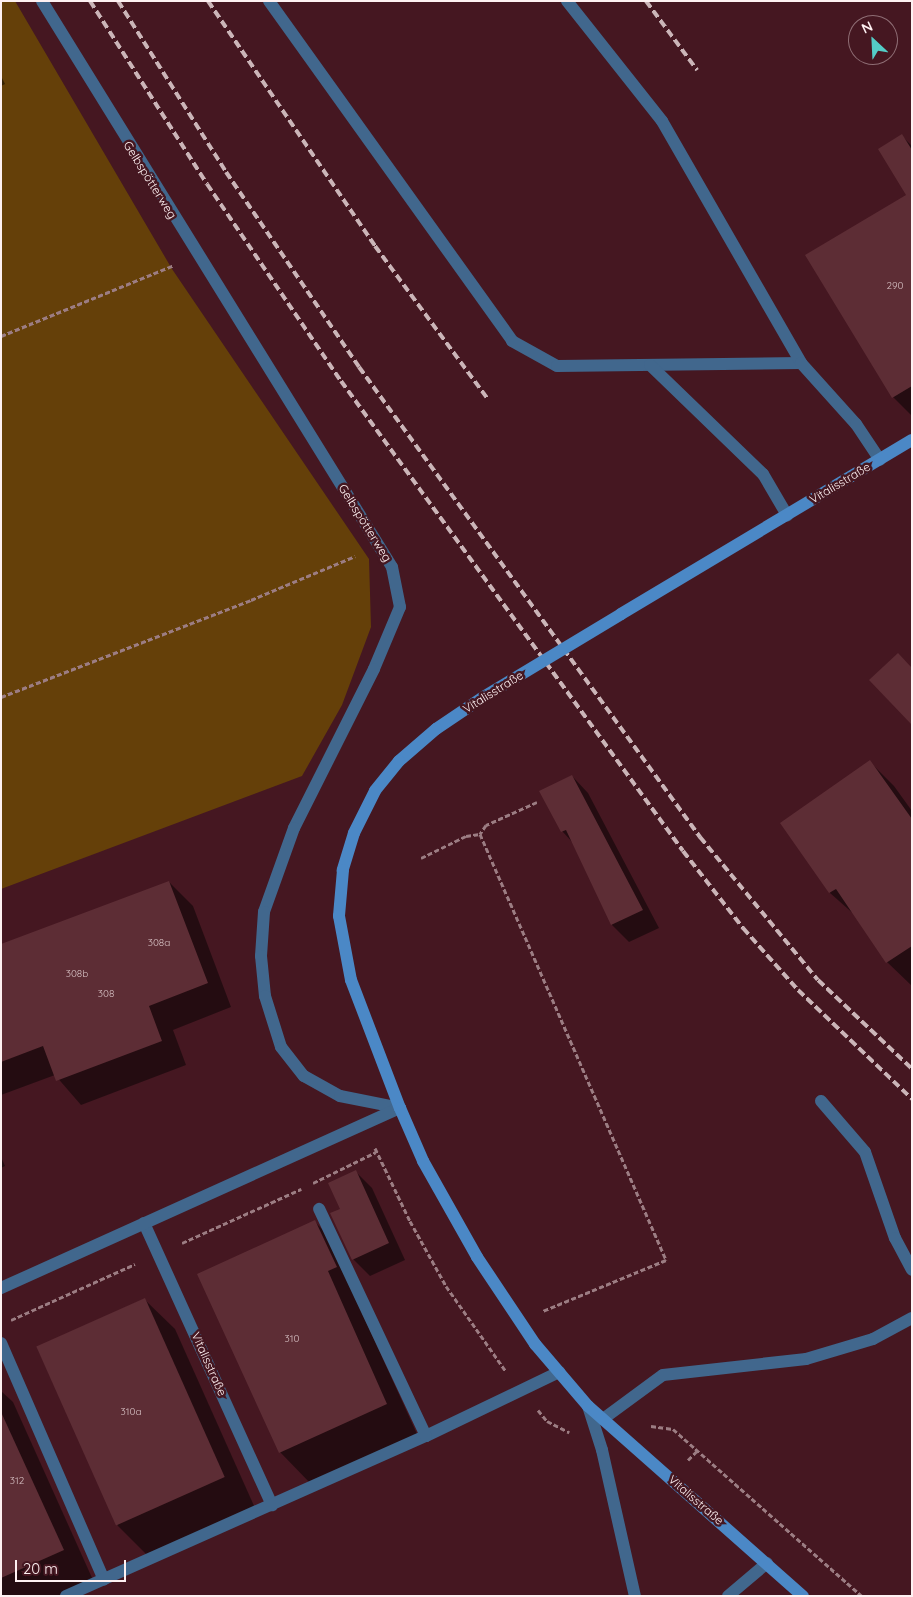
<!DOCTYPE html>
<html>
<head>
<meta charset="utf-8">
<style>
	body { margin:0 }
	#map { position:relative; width:913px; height:1597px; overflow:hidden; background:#451721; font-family:Quicksand,sans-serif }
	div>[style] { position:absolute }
	.green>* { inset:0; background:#654009 }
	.shadow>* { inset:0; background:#0007 }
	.building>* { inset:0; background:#5d2d35; transform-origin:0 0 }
	.path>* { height:3px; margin-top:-1.5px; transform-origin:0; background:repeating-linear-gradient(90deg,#9c7d83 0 5px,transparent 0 7.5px) }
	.lane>* { height:12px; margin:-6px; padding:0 6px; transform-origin:6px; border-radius:6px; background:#41678d }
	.street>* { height:12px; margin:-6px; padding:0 6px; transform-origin:6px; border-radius:6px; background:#41678d }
	.secondary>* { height:12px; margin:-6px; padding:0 6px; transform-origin:6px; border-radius:6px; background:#4b88c6 }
	.rail>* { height:4px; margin-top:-2px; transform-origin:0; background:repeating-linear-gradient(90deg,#cbb5b8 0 8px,transparent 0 12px) }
	.secondary-bridge>* { height:12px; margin:-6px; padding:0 6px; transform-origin:6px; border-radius:6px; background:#4b88c6 }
	span { translate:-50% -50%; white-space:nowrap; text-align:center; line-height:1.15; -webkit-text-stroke:5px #451721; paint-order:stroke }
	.number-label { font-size:10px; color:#d6c0c3 }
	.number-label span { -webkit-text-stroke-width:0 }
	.street-label { font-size:12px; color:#fef1f2 }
	.frame { position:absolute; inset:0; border:2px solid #fef1f2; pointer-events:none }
	.north { position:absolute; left:848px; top:15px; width:50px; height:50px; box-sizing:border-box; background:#451721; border:1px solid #8f6e75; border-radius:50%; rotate:335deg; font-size:14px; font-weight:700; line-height:20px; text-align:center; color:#fef1f2 }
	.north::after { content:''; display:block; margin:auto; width:18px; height:22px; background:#54cdc7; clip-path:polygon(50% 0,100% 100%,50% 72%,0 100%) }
	.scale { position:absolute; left:15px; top:1560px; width:111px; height:22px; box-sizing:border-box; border:2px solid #fef1f2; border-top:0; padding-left:6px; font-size:15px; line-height:18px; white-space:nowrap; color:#fef1f2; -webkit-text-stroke:4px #451721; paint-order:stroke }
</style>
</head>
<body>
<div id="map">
	<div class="green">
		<i style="clip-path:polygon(1px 1px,15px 1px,172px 269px,369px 559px,371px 627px,342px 705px,302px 776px,1px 889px)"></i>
	</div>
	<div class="shadow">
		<i style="clip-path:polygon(1px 76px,5px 84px,1px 86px)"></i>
		<i style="clip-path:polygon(902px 136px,912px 146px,912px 416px,893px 397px,807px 256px,907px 196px)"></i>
		<i style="clip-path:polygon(870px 762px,894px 786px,912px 811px,912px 986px,887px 962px,856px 916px,830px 893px)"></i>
		<i style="clip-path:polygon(572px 776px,588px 793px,659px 928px,629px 942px,612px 925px,574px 844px,562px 831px)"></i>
		<i style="clip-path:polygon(169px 882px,193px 906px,231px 1007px,173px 1030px,186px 1065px,81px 1105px,55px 1075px,1px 1095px,1px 945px)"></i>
		<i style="clip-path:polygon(1px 1157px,5px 1166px,1px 1168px)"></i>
		<i style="clip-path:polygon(355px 1171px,372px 1188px,405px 1260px,370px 1276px,353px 1259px,342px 1209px)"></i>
		<i style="clip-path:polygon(315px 1222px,345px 1252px,357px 1302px,417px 1434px,310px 1483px,280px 1452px)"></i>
		<i style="clip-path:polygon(144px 1299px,175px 1329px,255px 1508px,148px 1556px,118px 1526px,37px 1347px)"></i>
		<i style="clip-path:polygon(1px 1391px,13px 1402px,93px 1580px,60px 1596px,1px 1596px)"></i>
	</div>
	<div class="building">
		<i style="clip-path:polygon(902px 134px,912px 150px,912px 386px,892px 398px,805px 255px,906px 195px,878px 149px)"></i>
		<i style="clip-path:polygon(898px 653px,912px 668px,912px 725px,869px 680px)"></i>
		<i style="clip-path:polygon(870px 760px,912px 819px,912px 946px,886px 963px,836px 889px,829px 893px,780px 823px)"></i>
		<i style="clip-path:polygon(572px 775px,643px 910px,611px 925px,566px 830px,561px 832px,539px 791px)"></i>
		<i style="clip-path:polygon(169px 881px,208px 983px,149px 1006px,162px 1041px,56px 1081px,43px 1046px,1px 1062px,1px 944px)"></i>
		<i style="clip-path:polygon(356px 1170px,389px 1243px,352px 1260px,330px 1213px,340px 1209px,328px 1183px)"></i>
		<i style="clip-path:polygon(315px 1220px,337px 1267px,328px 1271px,387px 1404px,279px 1453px,197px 1274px)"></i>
		<i style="left:145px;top:1298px;width:196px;height:119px;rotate:66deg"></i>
		<i style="clip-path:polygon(1px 1412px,64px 1550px,1px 1578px)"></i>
	</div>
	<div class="path">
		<i style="left:1px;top:336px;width:187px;rotate:-22.3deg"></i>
		<i style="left:1px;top:697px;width:268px;rotate:-21.2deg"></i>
		<i style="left:251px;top:600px;width:113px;rotate:-22.9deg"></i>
		<i style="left:537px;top:802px;width:56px;rotate:155.7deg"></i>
		<i style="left:486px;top:825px;width:11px;rotate:124deg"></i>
		<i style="left:480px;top:834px;width:465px;rotate:66.4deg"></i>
		<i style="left:666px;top:1260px;width:133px;rotate:157.5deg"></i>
		<i style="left:421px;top:858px;width:50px;rotate:-26.1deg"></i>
		<i style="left:466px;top:836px;width:14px;rotate:-8deg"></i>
		<i style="left:375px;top:1148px;width:81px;rotate:64.4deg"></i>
		<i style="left:410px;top:1221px;width:74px;rotate:61deg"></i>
		<i style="left:446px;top:1286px;width:103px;rotate:54.9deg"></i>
		<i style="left:313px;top:1183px;width:70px;rotate:-26.2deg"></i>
		<i style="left:182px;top:1243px;width:131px;rotate:-24.4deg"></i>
		<i style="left:11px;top:1320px;width:136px;rotate:-24.3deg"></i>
		<i style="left:538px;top:1410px;width:14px;rotate:51deg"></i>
		<i style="left:547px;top:1421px;width:25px;rotate:27deg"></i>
		<i style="left:651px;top:1426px;width:22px;rotate:8deg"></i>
		<i style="left:673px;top:1429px;width:252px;rotate:41.5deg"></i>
		<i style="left:688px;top:1460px;width:13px;rotate:-45deg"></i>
	</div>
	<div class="lane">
		<i style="left:269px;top:1px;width:418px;rotate:54.4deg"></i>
		<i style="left:512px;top:341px;width:51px;rotate:29.1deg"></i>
		<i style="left:557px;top:366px;width:244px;rotate:-0.7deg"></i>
		<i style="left:567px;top:1px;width:153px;rotate:51.6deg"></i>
		<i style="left:662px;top:121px;width:279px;rotate:60.1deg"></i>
		<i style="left:801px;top:363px;width:82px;rotate:48deg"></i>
		<i style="left:856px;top:424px;width:43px;rotate:56.3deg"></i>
		<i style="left:650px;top:365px;width:157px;rotate:44deg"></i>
		<i style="left:763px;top:474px;width:48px;rotate:59.7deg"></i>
		<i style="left:821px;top:1101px;width:67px;rotate:49.2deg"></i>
		<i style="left:865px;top:1152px;width:91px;rotate:70.8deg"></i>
		<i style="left:895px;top:1238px;width:36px;rotate:62deg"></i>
		<i style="left:144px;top:1223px;width:310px;rotate:65.6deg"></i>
		<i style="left:1px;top:1343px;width:258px;rotate:66.5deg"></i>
		<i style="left:588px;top:1406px;width:46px;rotate:72.3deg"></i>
		<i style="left:602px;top:1450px;width:150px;rotate:77.3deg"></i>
		<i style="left:603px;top:1419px;width:74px;rotate:-36.3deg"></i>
		<i style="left:663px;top:1375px;width:144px;rotate:-6.4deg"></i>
		<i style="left:806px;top:1359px;width:70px;rotate:-16.6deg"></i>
		<i style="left:873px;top:1339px;width:44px;rotate:-28.3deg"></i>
		<i style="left:426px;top:1436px;width:148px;rotate:-25.7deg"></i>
		<i style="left:66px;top:1596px;width:394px;rotate:-24deg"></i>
		<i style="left:426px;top:1436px;width:251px;rotate:-115.2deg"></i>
	</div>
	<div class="street">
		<i style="left:42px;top:1px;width:665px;rotate:58.27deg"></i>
		<i style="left:392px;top:567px;width:41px;rotate:78.7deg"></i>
		<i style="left:400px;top:607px;width:67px;rotate:112.8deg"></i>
		<i style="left:374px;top:669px;width:178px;rotate:116.7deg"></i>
		<i style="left:294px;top:828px;width:89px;rotate:109.7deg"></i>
		<i style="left:264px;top:912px;width:44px;rotate:93.9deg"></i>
		<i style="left:261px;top:956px;width:40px;rotate:84.3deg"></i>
		<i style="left:265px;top:996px;width:53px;rotate:72.6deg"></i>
		<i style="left:281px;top:1047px;width:37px;rotate:52deg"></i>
		<i style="left:304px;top:1076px;width:41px;rotate:29.1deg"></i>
		<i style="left:340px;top:1096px;width:61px;rotate:11.3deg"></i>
		<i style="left:1px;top:1288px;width:438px;rotate:-24.3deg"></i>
		<i style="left:728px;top:1596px;width:51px;rotate:-40.2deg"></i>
	</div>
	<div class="secondary">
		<i style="left:621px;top:614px;width:339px;rotate:-30.9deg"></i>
		<i style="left:482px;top:698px;width:55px;rotate:146deg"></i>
		<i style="left:436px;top:729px;width:49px;rotate:139.1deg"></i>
		<i style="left:399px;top:761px;width:38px;rotate:129deg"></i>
		<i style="left:375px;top:791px;width:47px;rotate:116.6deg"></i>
		<i style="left:354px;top:833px;width:39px;rotate:107deg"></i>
		<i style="left:343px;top:870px;width:46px;rotate:95deg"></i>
		<i style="left:339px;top:916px;width:65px;rotate:79.4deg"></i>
		<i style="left:351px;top:980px;width:137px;rotate:69.1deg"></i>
		<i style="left:400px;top:1108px;width:58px;rotate:66.5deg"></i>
		<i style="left:423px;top:1161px;width:110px;rotate:60.6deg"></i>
		<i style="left:477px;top:1257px;width:105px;rotate:56.3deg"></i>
		<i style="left:535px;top:1344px;width:82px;rotate:49.5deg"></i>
		<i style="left:588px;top:1406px;width:287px;rotate:41.5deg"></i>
	</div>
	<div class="rail">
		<i style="left:90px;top:1px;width:217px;rotate:57.4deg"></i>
		<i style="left:207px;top:184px;width:238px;rotate:55.8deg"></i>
		<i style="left:341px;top:381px;width:581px;rotate:53.96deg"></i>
		<i style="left:683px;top:851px;width:98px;rotate:52.1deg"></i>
		<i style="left:743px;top:928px;width:83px;rotate:48.4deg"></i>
		<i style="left:798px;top:990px;width:158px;rotate:43.7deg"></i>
		<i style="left:118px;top:1px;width:202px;rotate:57.7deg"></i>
		<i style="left:226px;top:172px;width:236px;rotate:55.7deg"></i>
		<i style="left:359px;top:367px;width:581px;rotate:54.04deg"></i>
		<i style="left:700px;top:837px;width:185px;rotate:50.5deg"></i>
		<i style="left:818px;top:980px;width:129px;rotate:43.4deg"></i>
		<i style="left:208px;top:1px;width:297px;rotate:55.7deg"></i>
		<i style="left:375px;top:246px;width:190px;rotate:53.6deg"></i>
		<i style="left:646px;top:1px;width:86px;rotate:53.5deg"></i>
	</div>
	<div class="secondary-bridge">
		<i style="left:482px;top:698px;width:162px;rotate:-31.1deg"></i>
	</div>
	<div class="number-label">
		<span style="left:895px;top:286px">290</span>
		<span style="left:159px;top:943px">308a</span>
		<span style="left:77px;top:974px">308b</span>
		<span style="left:106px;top:994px">308</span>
		<span style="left:292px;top:1339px">310</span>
		<span style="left:131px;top:1412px">310a</span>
		<span style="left:17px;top:1481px">312</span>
	</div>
	<div class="street-label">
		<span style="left:150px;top:180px;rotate:58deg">Gelbspötterweg</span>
		<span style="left:840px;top:483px;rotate:-31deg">Vitalisstraße</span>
		<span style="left:365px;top:523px;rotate:58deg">Gelbspötterweg</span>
		<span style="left:493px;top:692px;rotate:-32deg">Vitalisstraße</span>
		<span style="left:209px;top:1364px;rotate:66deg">Vitalisstraße</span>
		<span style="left:696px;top:1500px;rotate:41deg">Vitalisstraße</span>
	</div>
	<div class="frame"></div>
	<div class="north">N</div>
	<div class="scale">20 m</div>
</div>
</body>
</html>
